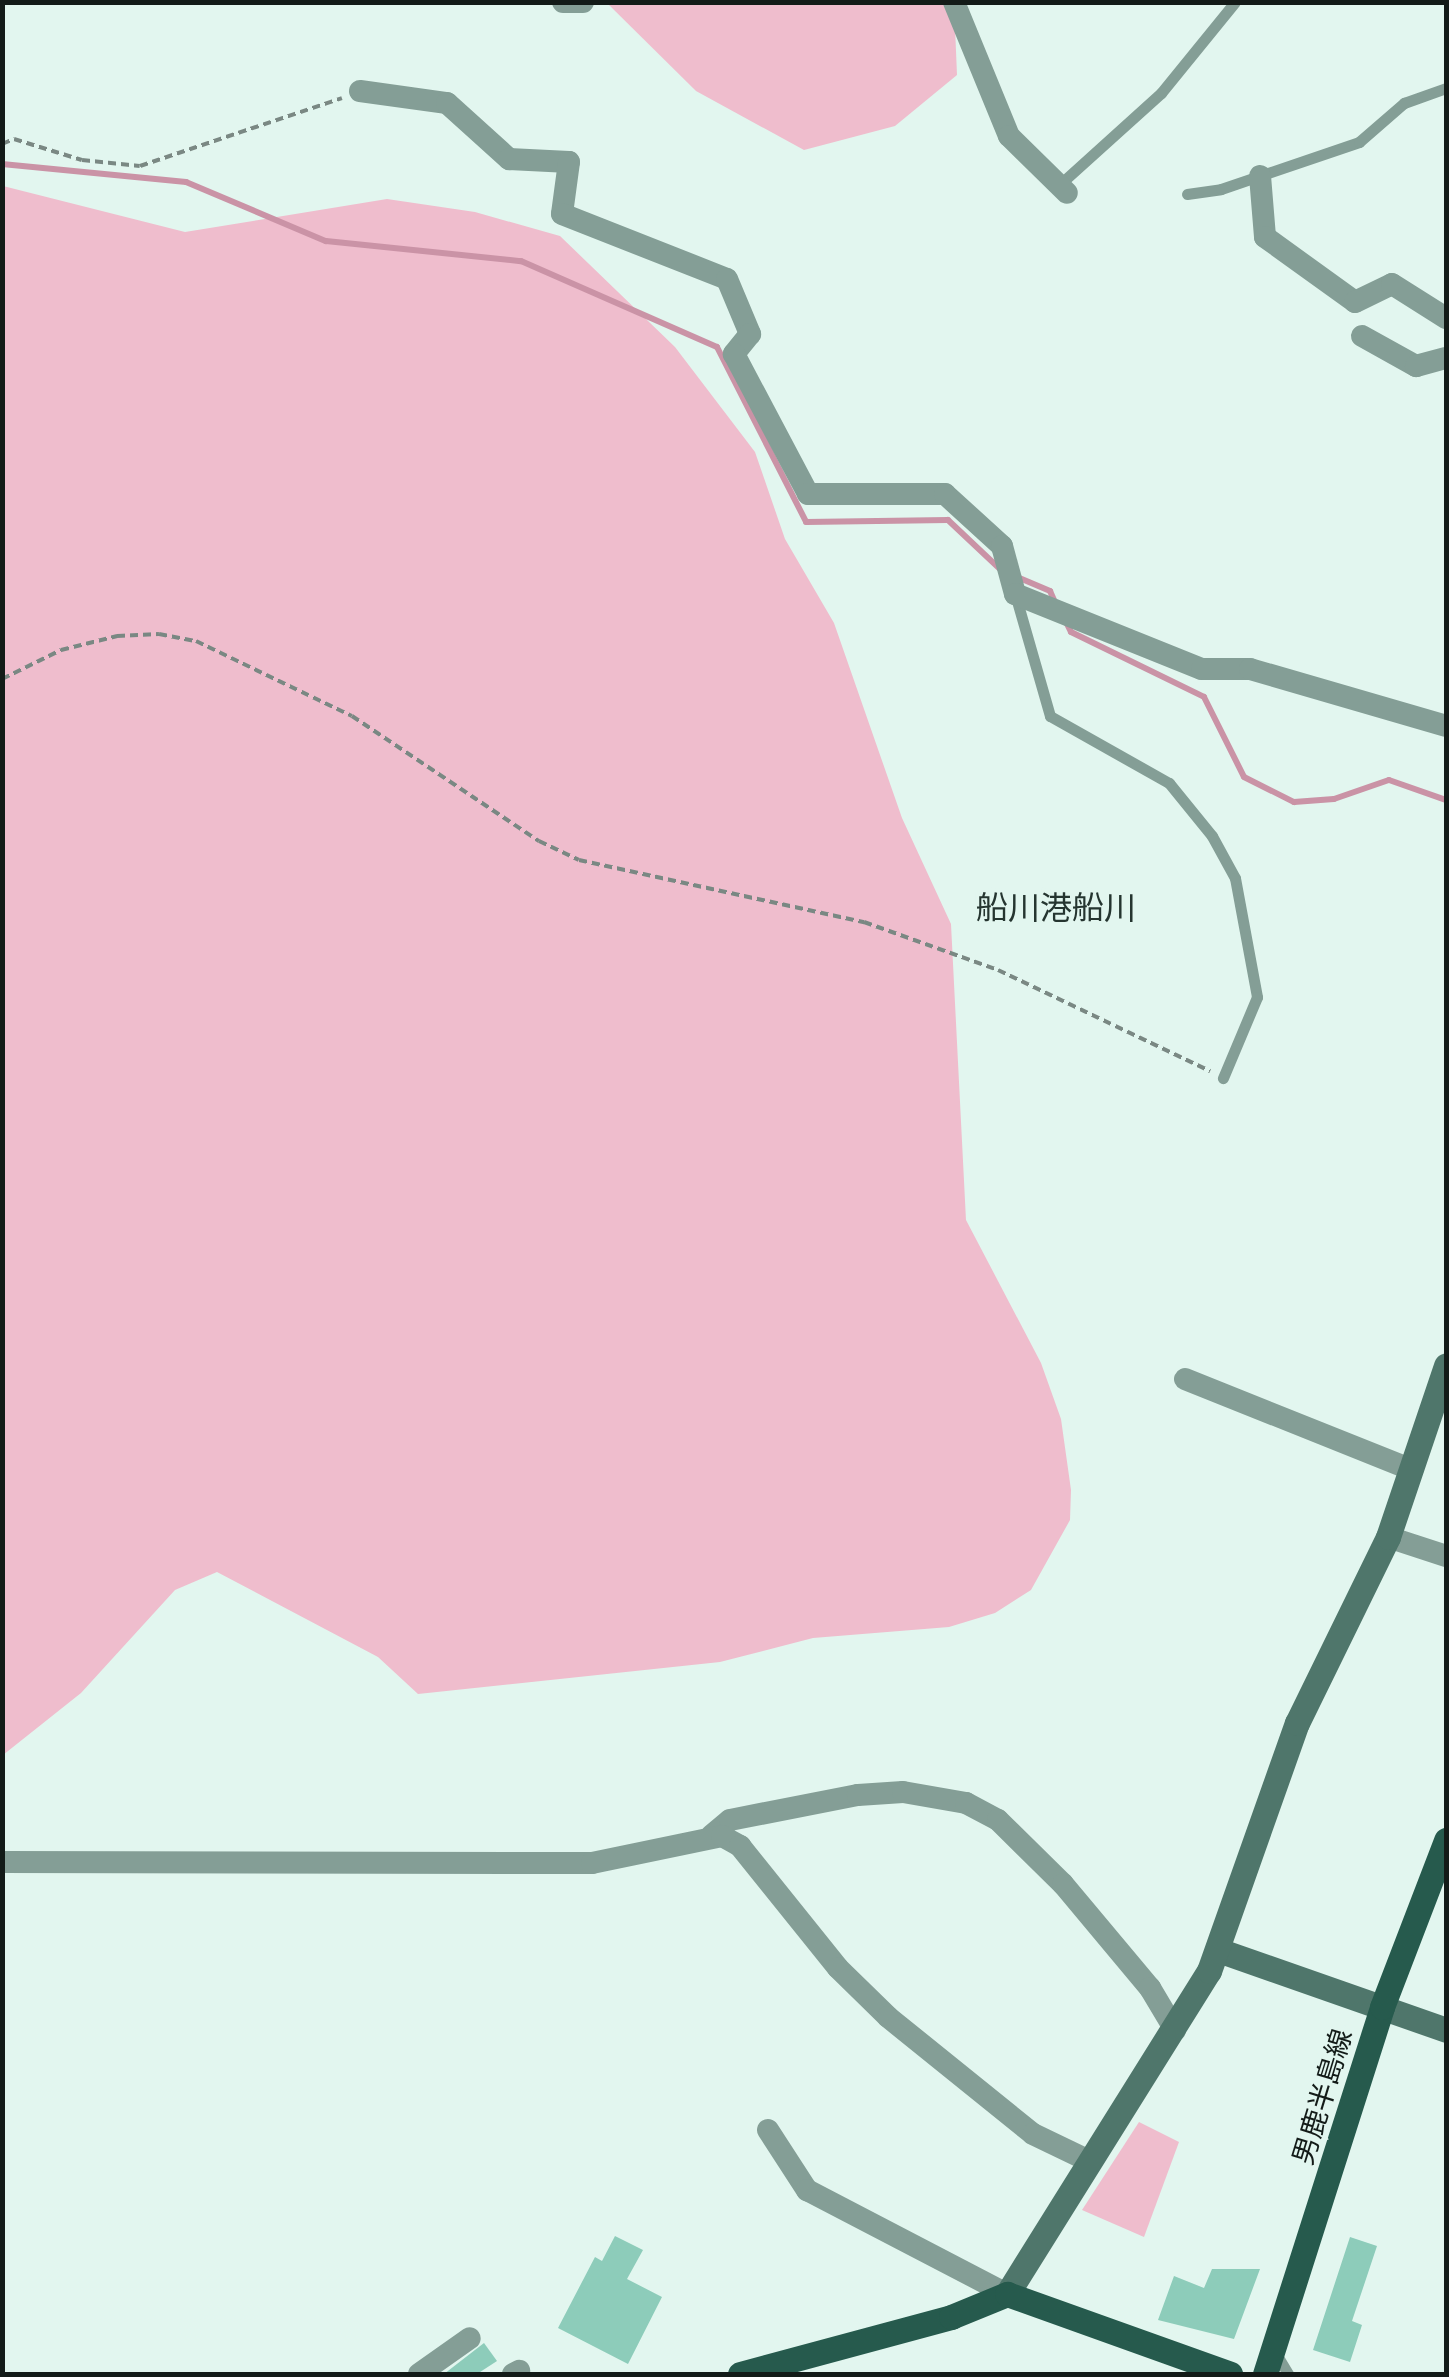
<!DOCTYPE html>
<html>
<head>
<meta charset="utf-8">
<style>
	body { margin:0 }
	#map { position:relative; width:1449px; height:2377px; overflow:hidden; background:#e2f6ef; font-family:Raleway,"Noto Sans JP",sans-serif }
	div>[style] { position:absolute }
	.green>* { inset:0; background:#efbdcd }
	.stream>* { height:6px; margin:-3px; padding:0 3px; transform-origin:3px; border-radius:3px; background:#ca93a6 }
	.building>* { inset:0; background:#8dccba }
	.path>* { height:4px; margin-top:-2px; transform-origin:0; background:repeating-linear-gradient(90deg,#7a8883 0 8px,transparent 0 13px) }
	.lane>* { height:11px; margin:-5.5px; padding:0 5.5px; transform-origin:5.5px; border-radius:5.5px; background:#849e96 }
	.street>* { height:22px; margin:-11px; padding:0 11px; transform-origin:11px; border-radius:11px; background:#849e96 }
	.secondary>* { height:25px; margin:-12.5px; padding:0 12.5px; transform-origin:12.5px; border-radius:12.5px; background:#4f766b }
	.primary>* { height:25px; margin:-12.5px; padding:0 12.5px; transform-origin:12.5px; border-radius:12.5px; background:#265a4d }
	span { translate:-50% -50%; white-space:nowrap; text-align:center; line-height:1.15; -webkit-text-stroke:8px #e2f6ef; paint-order:stroke }
	.street-label { font-size:28px; color:#131b18 }
	.quarter-label { font-size:32px; color:#253530 }
	.frame { position:absolute; inset:0; border:5px solid #131b18; pointer-events:none }
</style>
</head>
<body>
<div id="map">
	<div class="green">
		<i style="clip-path:polygon(607px 3px,954px 3px,957px 75px,895px 126px,804px 150px,696px 91px)"></i>
		<i style="clip-path:polygon(3px 186px,185px 232px,387px 199px,475px 212px,560px 236px,675px 347px,755px 452px,785px 539px,834px 623px,902px 818px,951px 924px,966px 1220px,1041px 1363px,1061px 1419px,1071px 1490px,1070px 1520px,1031px 1590px,995px 1613px,949px 1627px,813px 1638px,720px 1662px,418px 1694px,378px 1657px,217px 1572px,175px 1590px,81px 1693px,3px 1755px)"></i>
		<i style="clip-path:polygon(1139px 2122px,1179px 2142px,1144px 2237px,1082px 2210px)"></i>
	</div>
	<div class="stream">
		<i style="left:2px;top:164px;width:185px;rotate:5.6deg"></i>
		<i style="left:186px;top:182px;width:152px;rotate:22.9deg"></i>
		<i style="left:326px;top:241px;width:196px;rotate:5.9deg"></i>
		<i style="left:521px;top:261px;width:214px;rotate:23.7deg"></i>
		<i style="left:717px;top:347px;width:196px;rotate:63deg"></i>
		<i style="left:806px;top:522px;width:142px;rotate:-0.8deg"></i>
		<i style="left:948px;top:520px;width:73px;rotate:43.3deg"></i>
		<i style="left:1017px;top:577px;width:36px;rotate:23deg"></i>
		<i style="left:1050px;top:591px;width:12px;rotate:66deg"></i>
		<i style="left:1066px;top:622px;width:11px;rotate:63deg"></i>
		<i style="left:1071px;top:632px;width:148px;rotate:26deg"></i>
		<i style="left:1204px;top:697px;width:89px;rotate:63.4deg"></i>
		<i style="left:1244px;top:777px;width:56px;rotate:26.6deg"></i>
		<i style="left:1294px;top:802px;width:40px;rotate:-4.3deg"></i>
		<i style="left:1334px;top:799px;width:58px;rotate:-19.1deg"></i>
		<i style="left:1389px;top:780px;width:60px;rotate:19.3deg"></i>
	</div>
	<div class="building">
		<i style="clip-path:polygon(615px 2236px,643px 2250px,627px 2279px,662px 2297px,628px 2364px,558px 2328px,595px 2257px,602px 2261px)"></i>
		<i style="clip-path:polygon(1350px 2237px,1377px 2246px,1352px 2321px,1362px 2325px,1350px 2362px,1313px 2350px)"></i>
		<i style="clip-path:polygon(1212px 2269px,1260px 2269px,1234px 2339px,1158px 2320px,1174px 2276px,1204px 2288px)"></i>
		<i style="clip-path:polygon(484px 2343px,497px 2361px,477px 2374px,444px 2374px)"></i>
	</div>
	<div class="path">
		<i style="left:2px;top:144px;width:13px;rotate:-23deg"></i>
		<i style="left:14px;top:139px;width:71px;rotate:17.2deg"></i>
		<i style="left:82px;top:160px;width:58px;rotate:5.9deg"></i>
		<i style="left:140px;top:166px;width:213px;rotate:-18.6deg"></i>
		<i style="left:2px;top:679px;width:66px;rotate:-26.2deg"></i>
		<i style="left:61px;top:650px;width:58px;rotate:-14deg"></i>
		<i style="left:117px;top:636px;width:42px;rotate:-2.7deg"></i>
		<i style="left:159px;top:634px;width:38px;rotate:11deg"></i>
		<i style="left:196px;top:641px;width:173px;rotate:25.7deg"></i>
		<i style="left:352px;top:716px;width:225px;rotate:33.8deg"></i>
		<i style="left:539px;top:841px;width:44px;rotate:25.4deg"></i>
		<i style="left:579px;top:860px;width:292px;rotate:12.3deg"></i>
		<i style="left:864px;top:922px;width:142px;rotate:19.7deg"></i>
		<i style="left:998px;top:970px;width:235px;rotate:25.5deg"></i>
	</div>
	<div class="lane">
		<i style="left:1058px;top:186px;width:139px;rotate:-42.1deg"></i>
		<i style="left:1161px;top:93px;width:117px;rotate:-50.9deg"></i>
		<i style="left:1187px;top:194px;width:34px;rotate:-8deg"></i>
		<i style="left:1221px;top:189px;width:146px;rotate:-18.8deg"></i>
		<i style="left:1359px;top:142px;width:60px;rotate:-40.9deg"></i>
		<i style="left:1404px;top:103px;width:45px;rotate:-19.7deg"></i>
		<i style="left:1015px;top:594px;width:127px;rotate:74deg"></i>
		<i style="left:1050px;top:716px;width:137px;rotate:29.4deg"></i>
		<i style="left:1169px;top:783px;width:68px;rotate:50.9deg"></i>
		<i style="left:1212px;top:836px;width:48px;rotate:61.3deg"></i>
		<i style="left:1235px;top:878px;width:121px;rotate:79.5deg"></i>
		<i style="left:1257px;top:997px;width:88px;rotate:112.8deg"></i>
		<i style="left:1275px;top:2352px;width:26px;rotate:59deg"></i>
	</div>
	<div class="street">
		<i style="left:563px;top:2px;width:20px"></i>
		<i style="left:954px;top:2px;width:145px;rotate:67.7deg"></i>
		<i style="left:1009px;top:136px;width:81px;rotate:44.5deg"></i>
		<i style="left:360px;top:91px;width:88px;rotate:7.9deg"></i>
		<i style="left:447px;top:103px;width:84px;rotate:42.1deg"></i>
		<i style="left:509px;top:159px;width:60px;rotate:2.9deg"></i>
		<i style="left:569px;top:162px;width:52px;rotate:97.7deg"></i>
		<i style="left:562px;top:214px;width:177px;rotate:21.5deg"></i>
		<i style="left:727px;top:279px;width:60px;rotate:67.3deg"></i>
		<i style="left:750px;top:334px;width:26px;rotate:129deg"></i>
		<i style="left:734px;top:354px;width:158px;rotate:62.1deg"></i>
		<i style="left:808px;top:494px;width:137px"></i>
		<i style="left:945px;top:494px;width:77px;rotate:42.4deg"></i>
		<i style="left:1002px;top:546px;width:50px;rotate:74.8deg"></i>
		<i style="left:1015px;top:594px;width:201px;rotate:21.9deg"></i>
		<i style="left:1202px;top:669px;width:48px"></i>
		<i style="left:1250px;top:669px;width:204px;rotate:16.2deg"></i>
		<i style="left:1260px;top:176px;width:61px;rotate:85.3deg"></i>
		<i style="left:1265px;top:237px;width:111px;rotate:35.8deg"></i>
		<i style="left:1355px;top:302px;width:41px;rotate:-25.9deg"></i>
		<i style="left:1392px;top:284px;width:64px;rotate:32.2deg"></i>
		<i style="left:1362px;top:336px;width:62px;rotate:29.1deg"></i>
		<i style="left:1416px;top:366px;width:31px;rotate:-15deg"></i>
		<i style="left:1185px;top:1379px;width:245px;rotate:21.8deg"></i>
		<i style="left:1388px;top:1537px;width:61px;rotate:18.1deg"></i>
		<i style="left:712px;top:1835px;width:23px;rotate:-40deg"></i>
		<i style="left:730px;top:1820px;width:130px;rotate:-11.1deg"></i>
		<i style="left:858px;top:1795px;width:45px;rotate:-3.8deg"></i>
		<i style="left:903px;top:1792px;width:64px;rotate:9.9deg"></i>
		<i style="left:966px;top:1803px;width:36px;rotate:28deg"></i>
		<i style="left:998px;top:1820px;width:91px;rotate:44.6deg"></i>
		<i style="left:1063px;top:1884px;width:136px;rotate:50.1deg"></i>
		<i style="left:1150px;top:1988px;width:49px;rotate:59.2deg"></i>
		<i style="left:2px;top:1862px;width:590px;rotate:0.1deg"></i>
		<i style="left:592px;top:1863px;width:133px;rotate:-11.7deg"></i>
		<i style="left:722px;top:1836px;width:21px;rotate:29deg"></i>
		<i style="left:740px;top:1846px;width:156px;rotate:51.2deg"></i>
		<i style="left:838px;top:1968px;width:70px;rotate:44.4deg"></i>
		<i style="left:888px;top:2017px;width:186px;rotate:38.9deg"></i>
		<i style="left:1033px;top:2134px;width:60px;rotate:25.7deg"></i>
		<i style="left:768px;top:2130px;width:72px;rotate:57deg"></i>
		<i style="left:807px;top:2190px;width:225px;rotate:27.5deg"></i>
		<i style="left:419px;top:2374px;width:62px;rotate:-35.2deg"></i>
		<i style="left:513px;top:2374px;width:7px;rotate:-27deg"></i>
	</div>
	<div class="secondary">
		<i style="left:1218px;top:1950px;width:242px;rotate:19.3deg"></i>
		<i style="left:1007px;top:2294px;width:381px;rotate:-58deg"></i>
		<i style="left:1209px;top:1971px;width:263px;rotate:-70.5deg"></i>
		<i style="left:1297px;top:1723px;width:207px;rotate:-63.9deg"></i>
		<i style="left:1388px;top:1537px;width:181px;rotate:-71.3deg"></i>
	</div>
	<div class="primary">
		<i style="left:740px;top:2374px;width:219px;rotate:-15.1deg"></i>
		<i style="left:951px;top:2317px;width:61px;rotate:-22.3deg"></i>
		<i style="left:1007px;top:2294px;width:237px;rotate:19.7deg"></i>
		<i style="left:1265px;top:2374px;width:385px;rotate:-72.3deg"></i>
		<i style="left:1382px;top:2007px;width:179px;rotate:-69deg"></i>
	</div>
	<div class="street-label">
		<span style="left:1323px;top:2097px;rotate:-73deg">男鹿半島線</span>
	</div>
	<div class="quarter-label">
		<span style="left:1056px;top:908px">船川港船川</span>
	</div>
	<div class="frame"></div>
</div>
</body>
</html>
